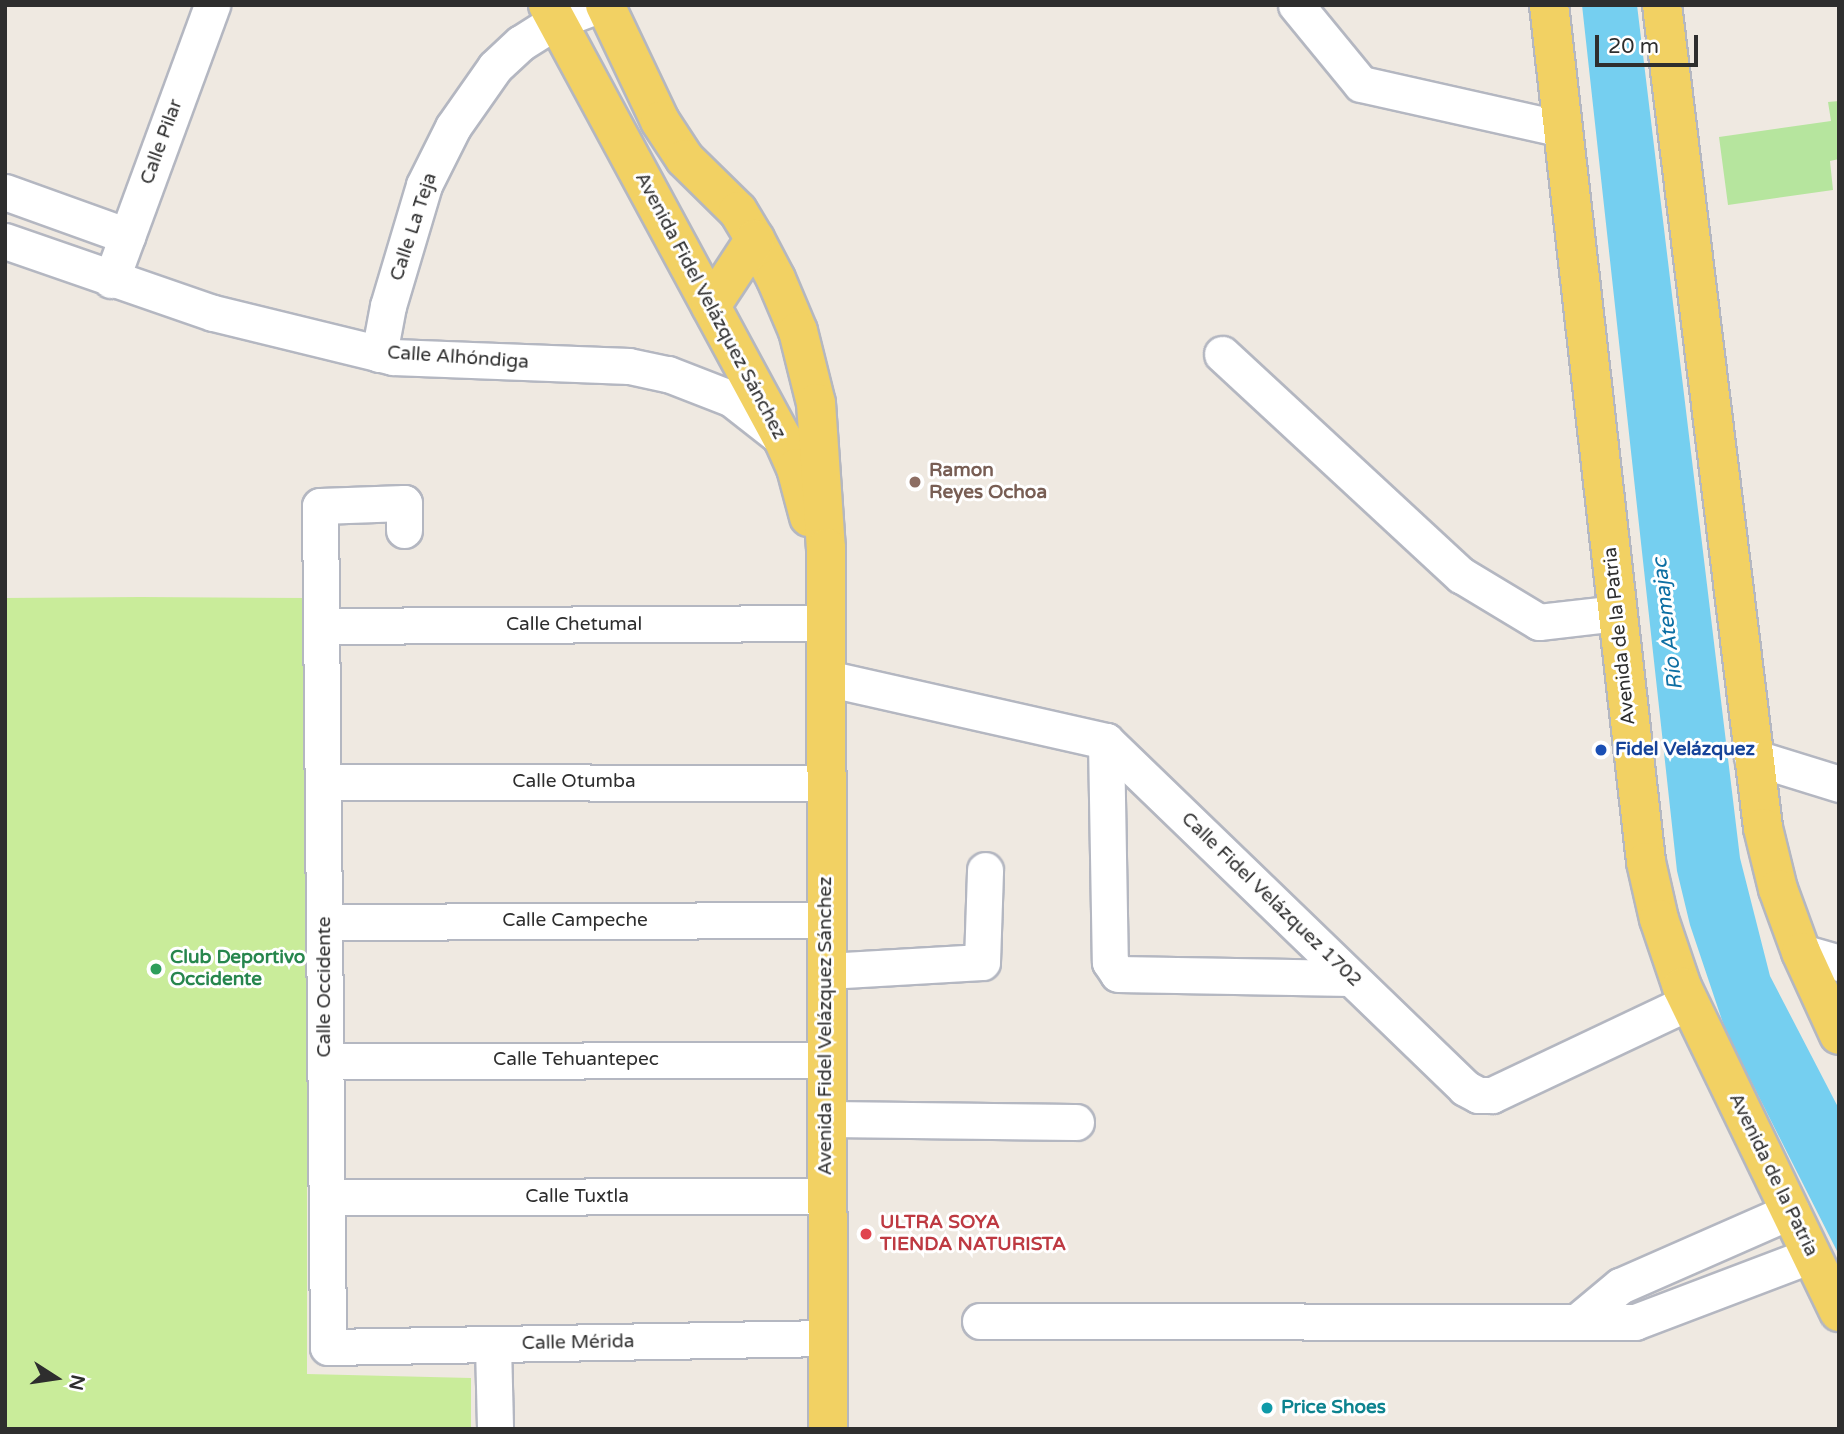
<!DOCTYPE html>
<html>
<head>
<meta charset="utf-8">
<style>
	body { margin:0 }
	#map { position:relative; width:1844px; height:1434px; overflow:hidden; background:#efe9e1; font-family:"Varela Round",sans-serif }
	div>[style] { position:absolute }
	.green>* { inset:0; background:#b6e59e }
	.pitch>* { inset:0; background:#c9ec9a }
	.water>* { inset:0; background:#75cff0 }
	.roads { filter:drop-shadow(2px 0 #b4b7c1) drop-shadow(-2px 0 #b4b7c1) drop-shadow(0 2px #b4b7c1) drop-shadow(0 -2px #b4b7c1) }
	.minor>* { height:35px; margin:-17.5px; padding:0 17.5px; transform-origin:17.5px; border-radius:17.5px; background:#fff }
	.major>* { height:38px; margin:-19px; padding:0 19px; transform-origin:19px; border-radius:19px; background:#f2d163 }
	.dots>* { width:19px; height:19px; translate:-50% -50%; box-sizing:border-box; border:4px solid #fff; border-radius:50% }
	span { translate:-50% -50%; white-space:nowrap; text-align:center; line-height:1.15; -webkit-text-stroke:6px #fff; paint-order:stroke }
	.street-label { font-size:19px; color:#2e2e2e }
	.education-label { font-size:19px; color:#785e54; font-weight:700 }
	.left { translate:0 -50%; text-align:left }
	.transit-label { font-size:19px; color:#164399; font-weight:700 }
	.leisure-label { font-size:19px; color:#27864d; font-weight:700 }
	.health-label { font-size:19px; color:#be3a42; font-weight:700 }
	.culture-label { font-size:19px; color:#0d838f; font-weight:700 }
	.water-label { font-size:21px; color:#0d6fa3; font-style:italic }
	.frame { position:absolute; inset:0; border:7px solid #2e2e2e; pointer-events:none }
	.north { position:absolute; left:21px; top:1343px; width:70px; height:70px; -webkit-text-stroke:5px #fff; paint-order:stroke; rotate:102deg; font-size:19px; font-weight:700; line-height:28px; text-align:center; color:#2e2e2e }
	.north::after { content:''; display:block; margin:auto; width:24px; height:32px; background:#2e2e2e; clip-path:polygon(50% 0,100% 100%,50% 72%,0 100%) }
	.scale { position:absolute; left:1595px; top:35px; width:103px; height:32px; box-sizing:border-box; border:4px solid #2e2e2e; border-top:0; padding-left:9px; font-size:21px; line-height:24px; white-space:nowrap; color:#2e2e2e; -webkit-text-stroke:5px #fff; paint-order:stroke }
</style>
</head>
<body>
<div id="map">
	<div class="green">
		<i style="clip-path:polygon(1839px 101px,1839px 159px,1830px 161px,1833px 190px,1728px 205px,1719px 137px,1831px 121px,1828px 102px)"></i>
	</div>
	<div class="pitch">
		<i style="clip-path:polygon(141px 597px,307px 598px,307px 1374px,471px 1378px,471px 1429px,5px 1429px,5px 598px)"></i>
	</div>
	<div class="water">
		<i style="clip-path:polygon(1582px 5px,1637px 5px,1740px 858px,1770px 976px,1839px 1109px,1839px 1255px,1726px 1032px,1690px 925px,1677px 871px)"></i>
	</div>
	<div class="roads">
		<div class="minor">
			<i style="left:1296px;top:5px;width:102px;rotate:50.6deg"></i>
			<i style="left:1361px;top:84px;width:207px;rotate:12.6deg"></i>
			<i style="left:5px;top:192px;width:130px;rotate:19.8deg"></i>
			<i style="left:5px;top:241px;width:220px;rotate:19.1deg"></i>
			<i style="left:213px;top:313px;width:185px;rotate:13.7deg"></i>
			<i style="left:393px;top:357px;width:236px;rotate:2.2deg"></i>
			<i style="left:629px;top:366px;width:40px;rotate:12deg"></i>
			<i style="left:668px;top:374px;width:69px;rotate:21.3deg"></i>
			<i style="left:732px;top:399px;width:65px;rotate:38.1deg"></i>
			<i style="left:111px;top:280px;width:293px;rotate:-69.8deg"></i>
			<i style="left:379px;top:354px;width:49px;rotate:-79.4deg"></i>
			<i style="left:388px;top:306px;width:126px;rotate:-73.4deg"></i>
			<i style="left:424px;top:185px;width:65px;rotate:-63.4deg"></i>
			<i style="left:453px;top:127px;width:73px;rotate:-55deg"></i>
			<i style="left:495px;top:67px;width:35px;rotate:-43deg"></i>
			<i style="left:521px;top:43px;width:41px;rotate:-32.2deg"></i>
			<i style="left:556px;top:21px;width:46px;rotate:-20.4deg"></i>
			<i style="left:1222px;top:354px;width:326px;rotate:42.8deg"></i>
			<i style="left:1461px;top:575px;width:91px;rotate:31.1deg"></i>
			<i style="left:1539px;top:622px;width:80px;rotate:-6.5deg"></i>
			<i style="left:404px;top:530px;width:27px;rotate:-90deg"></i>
			<i style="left:404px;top:503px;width:84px;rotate:178deg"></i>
			<i style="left:320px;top:506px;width:841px;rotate:89.45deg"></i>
			<i style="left:328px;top:1347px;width:500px;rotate:-1.03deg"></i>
			<i style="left:321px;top:626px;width:505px;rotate:-0.34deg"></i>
			<i style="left:826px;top:678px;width:287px;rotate:12.7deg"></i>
			<i style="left:1106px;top:741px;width:499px;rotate:44deg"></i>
			<i style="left:1465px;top:1088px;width:15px;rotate:28deg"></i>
			<i style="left:1478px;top:1095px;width:14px"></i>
			<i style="left:1492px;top:1095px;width:218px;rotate:-25.3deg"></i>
			<i style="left:1106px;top:741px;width:221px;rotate:89deg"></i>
			<i style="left:1110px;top:962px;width:14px;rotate:56deg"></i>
			<i style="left:1118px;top:974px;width:233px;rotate:1deg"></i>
			<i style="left:1752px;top:757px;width:91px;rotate:17.2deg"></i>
			<i style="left:323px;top:782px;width:503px;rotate:0.11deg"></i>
			<i style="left:324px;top:922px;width:502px;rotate:-0.23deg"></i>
			<i style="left:1801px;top:952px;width:40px;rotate:16deg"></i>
			<i style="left:827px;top:971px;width:155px;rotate:-3.3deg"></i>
			<i style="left:982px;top:962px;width:92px;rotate:-88.1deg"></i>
			<i style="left:325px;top:1061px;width:501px;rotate:-0.11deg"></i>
			<i style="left:827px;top:1119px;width:249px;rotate:0.7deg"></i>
			<i style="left:327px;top:1197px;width:500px;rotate:-0.11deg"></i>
			<i style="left:980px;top:1321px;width:655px;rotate:0.09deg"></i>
			<i style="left:1635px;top:1322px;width:188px;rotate:-20.8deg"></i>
			<i style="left:1578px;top:1321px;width:55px;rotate:-39.8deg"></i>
			<i style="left:1620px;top:1286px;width:187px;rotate:-23.7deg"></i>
			<i style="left:493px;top:1345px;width:84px;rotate:88.6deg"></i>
		</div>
		<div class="major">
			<i style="left:548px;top:5px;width:494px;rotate:61.6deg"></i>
			<i style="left:783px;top:439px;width:32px;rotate:66deg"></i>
			<i style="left:796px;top:468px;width:51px;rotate:75.1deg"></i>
			<i style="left:605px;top:5px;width:128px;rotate:64.6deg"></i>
			<i style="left:660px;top:121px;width:45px;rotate:56.7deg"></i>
			<i style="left:685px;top:159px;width:74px;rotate:44.5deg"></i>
			<i style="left:738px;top:211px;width:33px;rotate:59deg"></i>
			<i style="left:755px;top:239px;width:45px;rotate:62.3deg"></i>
			<i style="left:776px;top:279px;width:56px;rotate:67.1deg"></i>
			<i style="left:798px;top:331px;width:74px;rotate:76deg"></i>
			<i style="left:816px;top:403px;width:145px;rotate:86.1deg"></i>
			<i style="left:826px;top:548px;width:881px;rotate:89.87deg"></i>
			<i style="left:1549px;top:5px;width:862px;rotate:83.54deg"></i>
			<i style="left:1646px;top:862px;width:58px;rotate:77.2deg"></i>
			<i style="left:1659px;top:919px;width:72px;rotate:71.3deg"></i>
			<i style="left:1682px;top:987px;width:361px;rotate:64.2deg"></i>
			<i style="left:1662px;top:5px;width:829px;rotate:83deg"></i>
			<i style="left:1763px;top:828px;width:63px;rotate:76.2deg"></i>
			<i style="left:1778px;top:889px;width:67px;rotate:69.9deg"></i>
			<i style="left:1801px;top:952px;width:91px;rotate:65.4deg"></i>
			<i style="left:711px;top:306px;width:80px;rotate:-56.7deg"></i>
		</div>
	</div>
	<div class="dots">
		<i style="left:915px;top:482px;background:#8d6e63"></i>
		<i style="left:1601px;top:750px;background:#1a4fb4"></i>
		<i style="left:156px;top:969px;background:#2e9e5b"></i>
		<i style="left:866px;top:1234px;background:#e0444e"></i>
		<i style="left:1267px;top:1408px;background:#0f9aa8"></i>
	</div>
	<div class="street-label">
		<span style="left:162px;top:142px;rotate:-70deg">Calle Pilar</span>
		<span style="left:414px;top:227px;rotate:-72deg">Calle La Teja</span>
		<span style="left:710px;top:306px;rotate:62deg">Avenida Fidel Velázquez Sánchez</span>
		<span style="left:458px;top:358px;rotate:4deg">Calle Alhóndiga</span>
		<span style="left:574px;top:625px">Calle Chetumal</span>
		<span style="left:1620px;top:636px;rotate:-96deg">Avenida de la Patria</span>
		<span style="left:574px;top:782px">Calle Otumba</span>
		<span style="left:1271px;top:900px;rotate:44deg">Calle Fidel Velázquez 1702</span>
		<span style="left:575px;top:921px">Calle Campeche</span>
		<span style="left:325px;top:987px;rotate:-90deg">Calle Occidente</span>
		<span style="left:826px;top:1026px;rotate:-90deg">Avenida Fidel Velázquez Sánchez</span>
		<span style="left:576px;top:1060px">Calle Tehuantepec</span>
		<span style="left:1773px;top:1175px;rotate:64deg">Avenida de la Patria</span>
		<span style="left:577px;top:1197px">Calle Tuxtla</span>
		<span style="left:578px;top:1343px;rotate:-1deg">Calle Mérida</span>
	</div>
	<div class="education-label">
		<span class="left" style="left:929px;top:482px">Ramon<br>Reyes Ochoa</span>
	</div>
	<div class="transit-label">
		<span class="left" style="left:1615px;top:750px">Fidel Velázquez</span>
	</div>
	<div class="leisure-label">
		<span class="left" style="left:170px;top:969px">Club Deportivo<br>Occidente</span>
	</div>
	<div class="health-label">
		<span class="left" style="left:880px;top:1234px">ULTRA SOYA<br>TIENDA NATURISTA</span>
	</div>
	<div class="culture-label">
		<span class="left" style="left:1281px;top:1408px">Price Shoes</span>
	</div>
	<div class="water-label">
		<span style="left:1668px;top:624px;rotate:-97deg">Río Atemajac</span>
	</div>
	<div class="frame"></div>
	<div class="north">N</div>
	<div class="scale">20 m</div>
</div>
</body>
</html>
